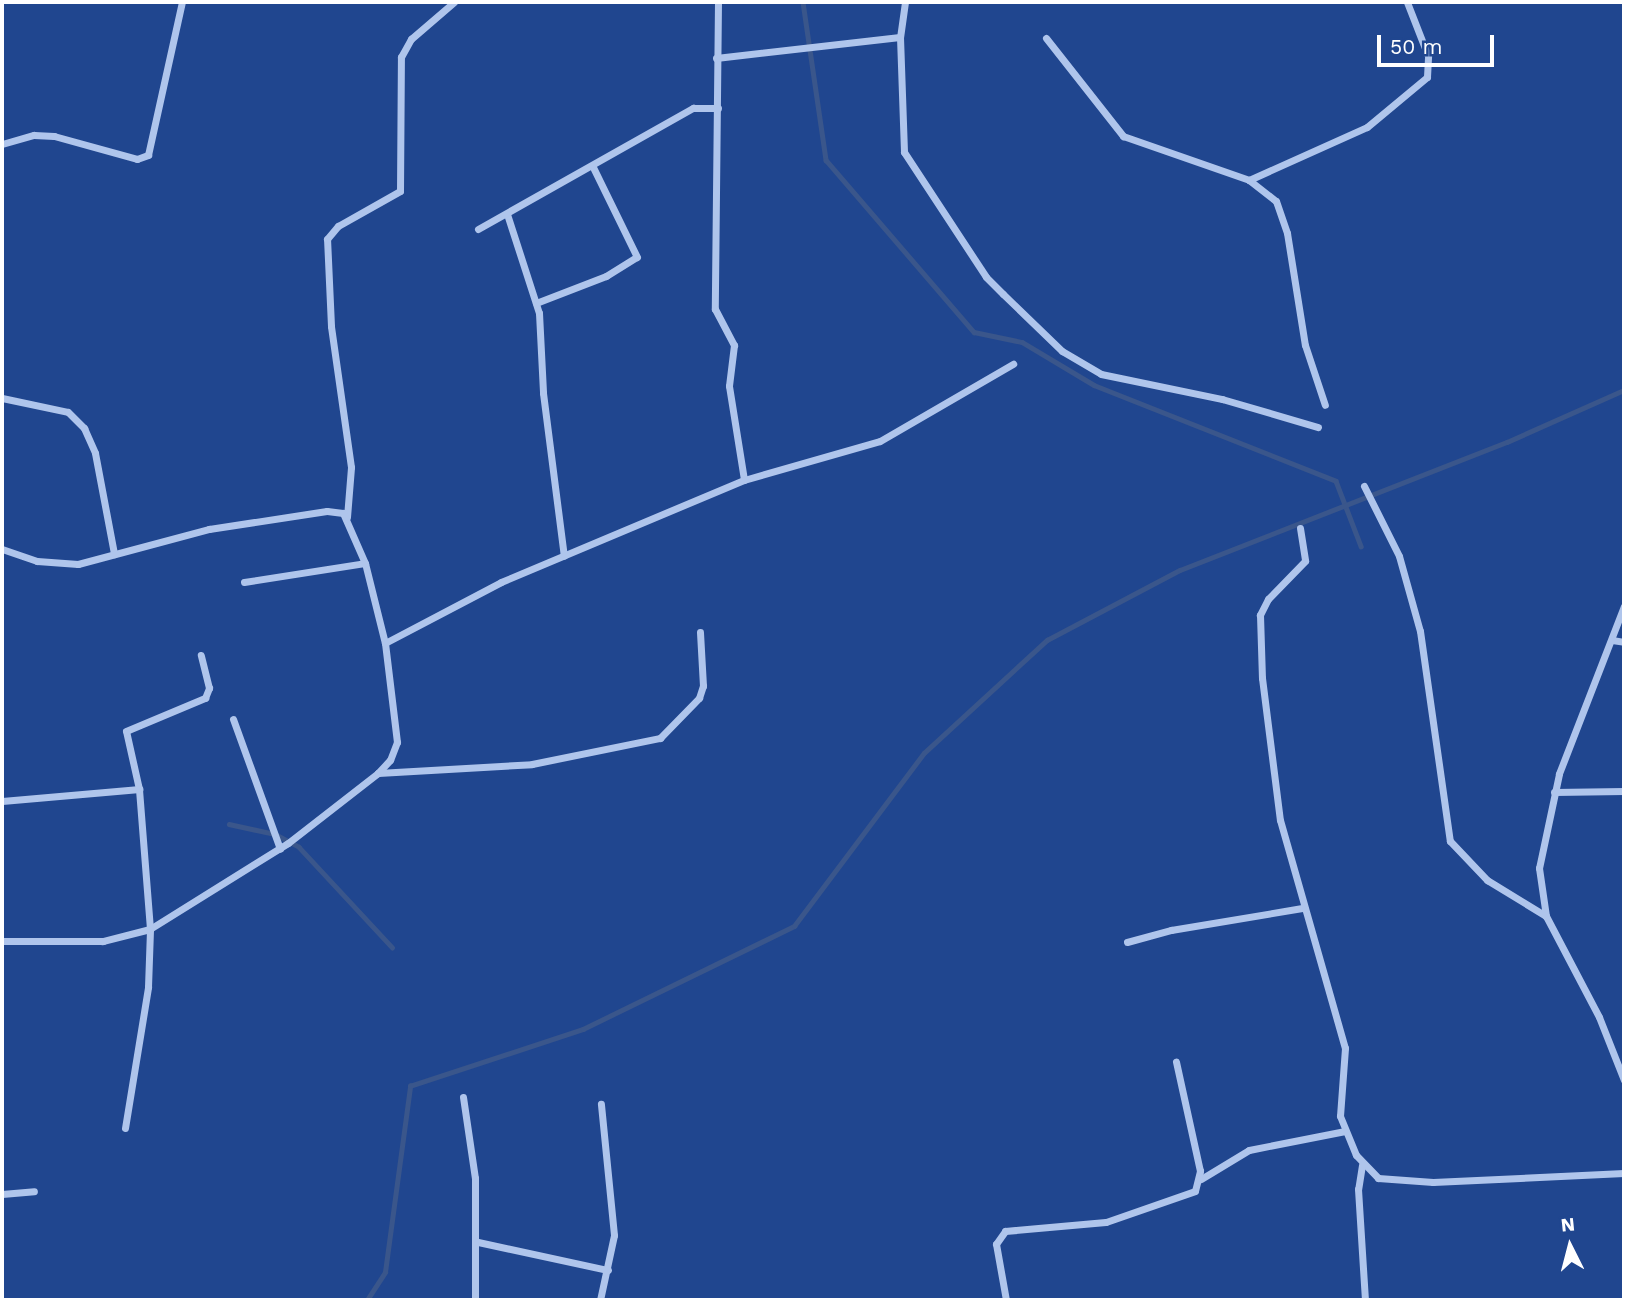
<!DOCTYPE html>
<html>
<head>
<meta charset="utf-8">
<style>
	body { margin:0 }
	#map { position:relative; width:1626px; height:1302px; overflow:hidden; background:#20468f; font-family:"Work Sans",sans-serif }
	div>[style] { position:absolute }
	.stream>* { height:4.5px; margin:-2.25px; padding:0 2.25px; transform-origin:2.25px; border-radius:2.25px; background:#3a568b }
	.street>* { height:7px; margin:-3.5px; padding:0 3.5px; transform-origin:3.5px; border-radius:3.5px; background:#afc5ec }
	span { translate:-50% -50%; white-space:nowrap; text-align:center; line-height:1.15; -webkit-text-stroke:6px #20468f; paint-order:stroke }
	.frame { position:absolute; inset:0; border:4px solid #fff; pointer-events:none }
	.north { position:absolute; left:1535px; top:1211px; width:70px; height:70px; -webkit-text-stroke:5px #20468f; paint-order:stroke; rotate:354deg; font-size:19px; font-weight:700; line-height:28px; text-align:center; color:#fff }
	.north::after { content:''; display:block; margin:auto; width:24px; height:32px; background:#fff; clip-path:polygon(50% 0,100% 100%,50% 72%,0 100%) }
	.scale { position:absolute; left:1377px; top:35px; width:117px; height:32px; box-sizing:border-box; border:4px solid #fff; border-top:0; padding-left:9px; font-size:21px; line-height:24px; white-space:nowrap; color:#fff; -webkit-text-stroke:5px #20468f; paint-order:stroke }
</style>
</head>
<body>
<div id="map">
	<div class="stream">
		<i style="left:803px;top:2px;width:160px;rotate:81.7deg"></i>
		<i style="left:826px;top:160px;width:227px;rotate:49.3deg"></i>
		<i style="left:974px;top:332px;width:49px;rotate:11.8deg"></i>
		<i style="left:1022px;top:342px;width:84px;rotate:30.8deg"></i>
		<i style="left:1094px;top:385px;width:260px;rotate:21.6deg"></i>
		<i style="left:1336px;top:481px;width:70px;rotate:69deg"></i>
		<i style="left:229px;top:824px;width:47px;rotate:12.3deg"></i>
		<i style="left:275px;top:834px;width:27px;rotate:28deg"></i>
		<i style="left:299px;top:847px;width:137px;rotate:47.1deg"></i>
		<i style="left:367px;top:1300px;width:33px;rotate:-57deg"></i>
		<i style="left:385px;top:1272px;width:188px;rotate:-82.3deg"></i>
		<i style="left:410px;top:1086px;width:182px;rotate:-18.2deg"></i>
		<i style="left:583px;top:1029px;width:235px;rotate:-26deg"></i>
		<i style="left:794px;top:926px;width:216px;rotate:-53.1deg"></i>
		<i style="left:924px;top:753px;width:167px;rotate:-42.6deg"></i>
		<i style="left:1047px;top:640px;width:150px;rotate:-27.8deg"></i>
		<i style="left:1180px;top:570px;width:351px;rotate:-21.4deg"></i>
		<i style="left:1507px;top:442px;width:128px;rotate:-24deg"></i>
	</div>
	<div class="street">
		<i style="left:718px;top:2px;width:307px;rotate:90.6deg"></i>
		<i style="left:715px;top:309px;width:41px;rotate:62.2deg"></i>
		<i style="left:734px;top:345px;width:41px;rotate:97deg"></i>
		<i style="left:729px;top:386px;width:95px;rotate:80.9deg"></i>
		<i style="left:905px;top:2px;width:35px;rotate:98deg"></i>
		<i style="left:900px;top:37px;width:115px;rotate:88deg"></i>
		<i style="left:904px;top:152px;width:149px;rotate:56.7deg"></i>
		<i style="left:986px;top:277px;width:24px;rotate:45deg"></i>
		<i style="left:1003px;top:294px;width:82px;rotate:44deg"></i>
		<i style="left:1062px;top:351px;width:45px;rotate:30.5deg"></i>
		<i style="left:1101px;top:374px;width:124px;rotate:11.7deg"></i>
		<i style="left:1222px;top:399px;width:100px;rotate:16.3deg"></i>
		<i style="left:1046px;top:38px;width:125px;rotate:51.8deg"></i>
		<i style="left:1123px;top:136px;width:133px;rotate:19.2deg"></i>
		<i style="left:1249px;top:180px;width:34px;rotate:38deg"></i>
		<i style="left:1276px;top:201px;width:34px;rotate:71deg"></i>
		<i style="left:1287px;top:233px;width:113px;rotate:80.9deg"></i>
		<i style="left:1305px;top:345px;width:63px;rotate:71.6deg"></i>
		<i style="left:716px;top:58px;width:185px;rotate:-6.5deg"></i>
		<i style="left:2px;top:144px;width:33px;rotate:-16deg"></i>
		<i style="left:34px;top:135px;width:20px;rotate:3deg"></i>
		<i style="left:54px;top:136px;width:86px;rotate:15.5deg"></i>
		<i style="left:137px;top:159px;width:12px;rotate:-20deg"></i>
		<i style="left:148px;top:155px;width:157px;rotate:-77.5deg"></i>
		<i style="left:1249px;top:180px;width:129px;rotate:-24.2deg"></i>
		<i style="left:1367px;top:127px;width:78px;rotate:-39.8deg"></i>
		<i style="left:1427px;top:77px;width:21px;rotate:-87deg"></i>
		<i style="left:1428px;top:56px;width:58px;rotate:-111.3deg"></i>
		<i style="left:507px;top:214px;width:104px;rotate:72.1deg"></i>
		<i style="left:539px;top:313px;width:80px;rotate:87.1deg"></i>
		<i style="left:543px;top:393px;width:164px;rotate:82.7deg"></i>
		<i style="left:478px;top:229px;width:247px;rotate:-29.4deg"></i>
		<i style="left:693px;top:108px;width:25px"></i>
		<i style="left:536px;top:303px;width:75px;rotate:-21.1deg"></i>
		<i style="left:606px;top:276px;width:36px;rotate:-32deg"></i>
		<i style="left:637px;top:257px;width:102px;rotate:-116.1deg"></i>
		<i style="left:2px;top:398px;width:67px;rotate:12deg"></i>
		<i style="left:68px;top:412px;width:23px;rotate:45deg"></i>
		<i style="left:84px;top:428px;width:27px;rotate:66deg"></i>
		<i style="left:95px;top:453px;width:103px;rotate:79.3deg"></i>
		<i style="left:1364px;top:486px;width:78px;rotate:63.4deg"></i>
		<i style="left:1399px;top:556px;width:78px;rotate:74.4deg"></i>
		<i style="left:1420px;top:631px;width:212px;rotate:81.9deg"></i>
		<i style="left:1450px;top:841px;width:54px;rotate:46.5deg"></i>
		<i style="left:1487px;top:880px;width:69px;rotate:31.4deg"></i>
		<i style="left:347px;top:517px;width:50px;rotate:-85.4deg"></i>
		<i style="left:351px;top:467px;width:142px;rotate:-98.1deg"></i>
		<i style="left:331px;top:326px;width:87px;rotate:-92.6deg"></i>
		<i style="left:327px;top:239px;width:17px;rotate:-50deg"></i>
		<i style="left:338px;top:226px;width:71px;rotate:-29.4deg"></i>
		<i style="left:400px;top:191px;width:134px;rotate:-89.6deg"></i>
		<i style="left:401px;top:57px;width:21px;rotate:-61deg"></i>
		<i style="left:411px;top:39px;width:57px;rotate:-40.7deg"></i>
		<i style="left:1300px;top:528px;width:33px;rotate:81deg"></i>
		<i style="left:1305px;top:561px;width:53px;rotate:134.2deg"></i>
		<i style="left:1268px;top:599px;width:18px;rotate:117deg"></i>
		<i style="left:1260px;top:615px;width:63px;rotate:88.2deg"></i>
		<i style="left:1262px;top:678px;width:143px;rotate:82.8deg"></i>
		<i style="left:1280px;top:820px;width:237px;rotate:74.1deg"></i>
		<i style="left:1345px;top:1048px;width:68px;rotate:94.2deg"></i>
		<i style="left:1340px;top:1116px;width:42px;rotate:67.7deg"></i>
		<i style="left:1356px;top:1155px;width:32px;rotate:46deg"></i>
		<i style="left:1378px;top:1178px;width:55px;rotate:4.2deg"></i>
		<i style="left:1433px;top:1182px;width:191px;rotate:-2.7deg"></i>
		<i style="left:2px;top:549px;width:37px;rotate:19deg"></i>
		<i style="left:37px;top:561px;width:41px;rotate:4.2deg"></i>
		<i style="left:78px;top:564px;width:136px;rotate:-15deg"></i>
		<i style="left:209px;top:529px;width:119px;rotate:-8.7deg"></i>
		<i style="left:327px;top:511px;width:16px;rotate:7deg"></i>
		<i style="left:343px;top:513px;width:55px;rotate:66.3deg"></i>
		<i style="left:365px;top:563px;width:82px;rotate:76deg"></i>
		<i style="left:385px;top:643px;width:100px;rotate:83.1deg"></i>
		<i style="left:397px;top:742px;width:19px;rotate:111deg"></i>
		<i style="left:390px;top:760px;width:18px;rotate:133deg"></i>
		<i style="left:378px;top:773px;width:114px;rotate:142.1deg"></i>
		<i style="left:288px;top:843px;width:163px;rotate:148.1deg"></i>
		<i style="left:150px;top:929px;width:49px;rotate:165.7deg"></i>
		<i style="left:103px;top:941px;width:101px;rotate:180deg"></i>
		<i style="left:244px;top:582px;width:122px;rotate:-8.9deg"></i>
		<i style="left:1624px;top:606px;width:180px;rotate:111.2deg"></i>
		<i style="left:1559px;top:774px;width:96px;rotate:102deg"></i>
		<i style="left:1539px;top:868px;width:49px;rotate:81.7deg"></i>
		<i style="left:1546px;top:916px;width:114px;rotate:62.3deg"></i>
		<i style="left:1599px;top:1017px;width:68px;rotate:68.4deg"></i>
		<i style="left:1612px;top:640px;width:12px;rotate:9deg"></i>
		<i style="left:385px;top:643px;width:131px;rotate:-27.7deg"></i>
		<i style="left:501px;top:582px;width:264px;rotate:-22.8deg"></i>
		<i style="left:744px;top:480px;width:141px;rotate:-16deg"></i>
		<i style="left:880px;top:441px;width:154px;rotate:-30.1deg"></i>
		<i style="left:233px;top:719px;width:138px;rotate:70.1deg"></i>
		<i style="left:378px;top:773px;width:154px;rotate:-3.3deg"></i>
		<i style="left:532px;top:764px;width:131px;rotate:-11.5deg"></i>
		<i style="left:660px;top:738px;width:56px;rotate:-45.7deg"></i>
		<i style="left:699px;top:698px;width:13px;rotate:-72deg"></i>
		<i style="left:703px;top:686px;width:54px;rotate:-93.2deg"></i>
		<i style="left:1554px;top:792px;width:70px;rotate:-0.8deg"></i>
		<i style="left:2px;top:801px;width:138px;rotate:-5deg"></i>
		<i style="left:1127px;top:942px;width:46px;rotate:-15.3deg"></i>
		<i style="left:1171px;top:930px;width:133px;rotate:-9.5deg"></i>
		<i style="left:463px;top:1097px;width:82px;rotate:81.6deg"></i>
		<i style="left:475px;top:1178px;width:122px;rotate:90deg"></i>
		<i style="left:125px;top:1128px;width:143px;rotate:-80.7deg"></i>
		<i style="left:148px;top:987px;width:58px;rotate:-88deg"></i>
		<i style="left:150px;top:929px;width:140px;rotate:-94.5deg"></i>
		<i style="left:139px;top:789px;width:59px;rotate:-102.6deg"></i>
		<i style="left:126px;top:731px;width:86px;rotate:-22.7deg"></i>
		<i style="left:205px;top:698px;width:11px;rotate:-68deg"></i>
		<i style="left:209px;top:688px;width:34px;rotate:-104deg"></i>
		<i style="left:1362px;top:1165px;width:24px;rotate:99deg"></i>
		<i style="left:1358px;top:1189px;width:111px;rotate:86.4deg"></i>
		<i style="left:1201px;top:1179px;width:56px;rotate:-31.1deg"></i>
		<i style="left:1249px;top:1150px;width:98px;rotate:-11.2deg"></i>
		<i style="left:2px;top:1194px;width:32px;rotate:-5deg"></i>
		<i style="left:478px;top:1242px;width:133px;rotate:12.2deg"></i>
		<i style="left:600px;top:1300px;width:66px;rotate:-77.8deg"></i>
		<i style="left:614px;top:1235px;width:132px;rotate:-95.7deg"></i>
		<i style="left:1006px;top:1300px;width:57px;rotate:-100.1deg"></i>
		<i style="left:996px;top:1244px;width:16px;rotate:-55deg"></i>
		<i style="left:1005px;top:1231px;width:101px;rotate:-5.1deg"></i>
		<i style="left:1106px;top:1222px;width:94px;rotate:-19.2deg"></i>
		<i style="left:1195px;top:1191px;width:21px;rotate:-76deg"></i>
		<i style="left:1200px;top:1171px;width:112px;rotate:-102.4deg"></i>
	</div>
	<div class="frame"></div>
	<div class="north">N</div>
	<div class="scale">50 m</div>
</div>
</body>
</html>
